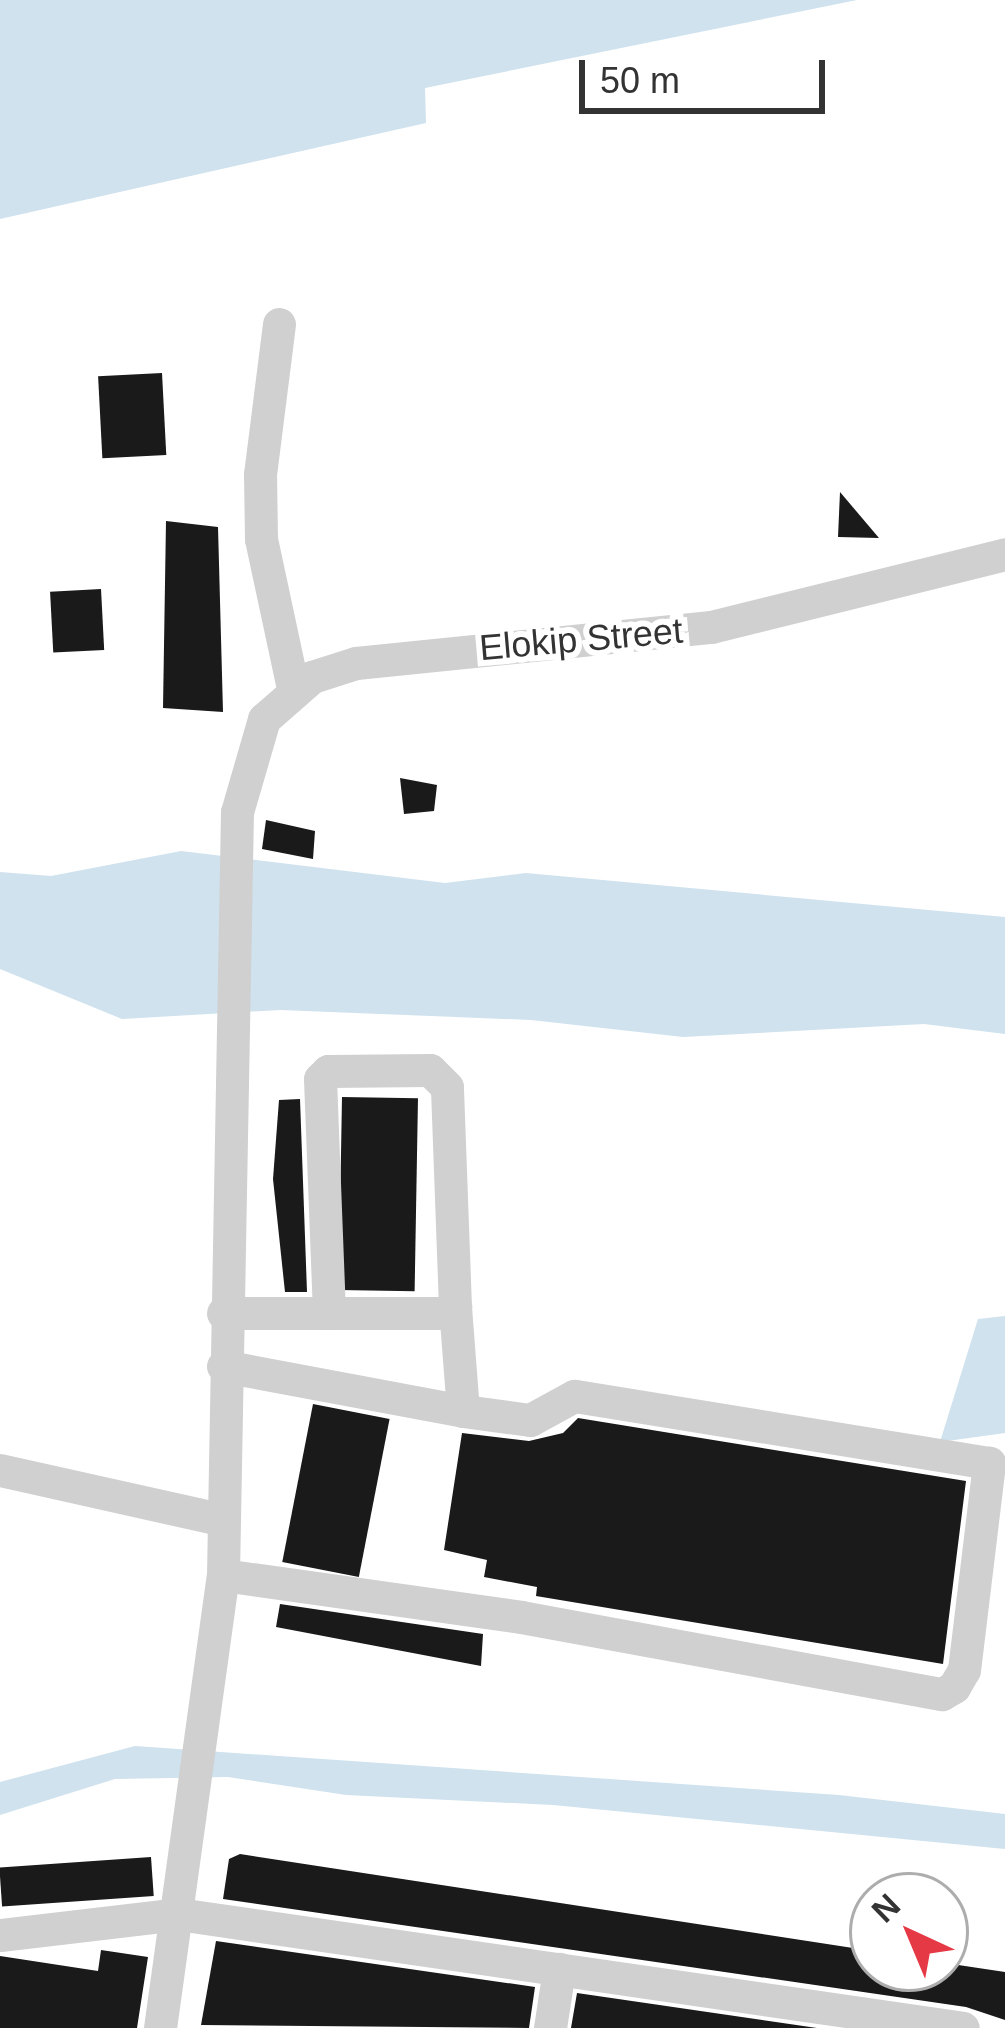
<!DOCTYPE html>
<html>
<head>
<meta charset="utf-8">
<style>
	body { margin:0 }
	#map { position:relative; width:1005px; height:2028px; overflow:hidden; background:#fff; font-family:Arial,sans-serif }
	div>[style] { position:absolute }
	.water>* { inset:0; background:#cfe2ee }
	.building>* { inset:0; background:#1a1a1a; transform-origin:0 0 }
	.minor>* { height:33px; margin:-16.5px; padding:0 16.5px; transform-origin:16.5px; border-radius:16.5px; background:#d0d0d0 }
	span { translate:-50% -50%; white-space:nowrap; text-align:center; line-height:1.15; -webkit-text-stroke:12px #fff; paint-order:stroke }
	.street-label { font-size:36px; color:#333 }
	.north { position:absolute; left:849px; top:1872px; width:120px; height:120px; box-sizing:border-box; background:#fff; border:3px solid #adadad; border-radius:50%; rotate:316deg; font-size:33px; font-weight:700; line-height:48px; text-align:center; color:#333 }
	.north::after { content:''; display:block; margin:auto; width:42px; height:54px; background:#e63946; clip-path:polygon(50% 0,100% 100%,50% 72%,0 100%) }
	.scale { position:absolute; left:579px; top:60px; width:246px; height:54px; box-sizing:border-box; border:6px solid #333; border-top:0; padding-left:15px; font-size:36px; line-height:42px; white-space:nowrap; color:#333; -webkit-text-stroke:9px #fff; paint-order:stroke }
</style>
</head>
<body>
<div id="map">
	<div class="water">
		<i style="clip-path:polygon(0 0,857px 0,425px 88px,426px 123px,0 219px)"></i>
		<i style="clip-path:polygon(181px 851px,445px 883px,526px 873px,1005px 917px,1005px 1034px,924px 1024px,683px 1037px,531px 1020px,280px 1010px,122px 1019px,0 969px,0 872px,51px 876px)"></i>
		<i style="clip-path:polygon(1005px 1316px,1005px 1433px,940px 1442px,978px 1319px)"></i>
		<i style="clip-path:polygon(135px 1746px,839px 1795px,1005px 1814px,1005px 1849px,553px 1805px,346px 1795px,228px 1777px,115px 1779px,0 1815px,0 1782px)"></i>
	</div>
	<div class="building">
		<i style="left:162px;top:373px;width:82px;height:64px;rotate:87deg"></i>
		<i style="clip-path:polygon(840px 492px,879px 538px,838px 537px)"></i>
		<i style="clip-path:polygon(166px 521px,218px 527px,223px 712px,163px 708px)"></i>
		<i style="left:101px;top:589px;width:61px;height:51px;rotate:87deg"></i>
		<i style="clip-path:polygon(400px 778px,437px 785px,434px 811px,404px 814px)"></i>
		<i style="clip-path:polygon(266px 820px,315px 831px,313px 859px,262px 849px)"></i>
		<i style="left:342px;top:1097px;width:76px;height:193px;rotate:1deg"></i>
		<i style="clip-path:polygon(300px 1099px,307px 1292px,285px 1292px,273px 1179px,279px 1100px)"></i>
		<i style="left:313px;top:1404px;width:78px;height:161px;rotate:11deg"></i>
		<i style="clip-path:polygon(578px 1418px,966px 1481px,943px 1664px,536px 1596px,537px 1587px,484px 1577px,487px 1560px,444px 1550px,462px 1433px,529px 1441px,563px 1433px)"></i>
		<i style="clip-path:polygon(280px 1604px,483px 1634px,481px 1666px,276px 1627px)"></i>
		<i style="clip-path:polygon(240px 1854px,866px 1950px,873px 1968px,945px 1963px,1005px 1972px,1005px 2020px,966px 2007px,223px 1899px,229px 1859px)"></i>
		<i style="left:151px;top:1857px;width:39px;height:152px;rotate:86deg"></i>
		<i style="clip-path:polygon(216px 1941px,535px 1987px,529px 2028px,201px 2025px)"></i>
		<i style="clip-path:polygon(101px 1950px,148px 1957px,137px 2028px,0 2028px,0 1956px,98px 1971px)"></i>
		<i style="clip-path:polygon(577px 1993px,817px 2028px,571px 2028px)"></i>
	</div>
	<div class="minor">
		<i style="left:279px;top:324px;width:151px;rotate:97.2deg"></i>
		<i style="left:260px;top:474px;width:65px;rotate:89.1deg"></i>
		<i style="left:261px;top:539px;width:157px;rotate:77.9deg"></i>
		<i style="left:223px;top:1313px;width:221px"></i>
		<i style="left:444px;top:1313px;width:13px;rotate:-29deg"></i>
		<i style="left:455px;top:1307px;width:220px;rotate:-92.1deg"></i>
		<i style="left:447px;top:1087px;width:24px;rotate:-135deg"></i>
		<i style="left:430px;top:1070px;width:102px;rotate:179.4deg"></i>
		<i style="left:328px;top:1071px;width:11px;rotate:135deg"></i>
		<i style="left:320px;top:1079px;width:234px;rotate:87.8deg"></i>
		<i style="left:223px;top:1366px;width:244px;rotate:10.6deg"></i>
		<i style="left:0;top:1470px;width:229px;rotate:12.6deg"></i>
		<i style="left:223px;top:1575px;width:301px;rotate:8deg"></i>
		<i style="left:521px;top:1617px;width:428px;rotate:10.4deg"></i>
		<i style="left:942px;top:1694px;width:14px;rotate:-30deg"></i>
		<i style="left:954px;top:1687px;width:20px;rotate:-60deg"></i>
		<i style="left:964px;top:1670px;width:209px;rotate:-83.1deg"></i>
		<i style="left:989px;top:1463px;width:420px;rotate:-170.8deg"></i>
		<i style="left:574px;top:1396px;width:50px;rotate:151.4deg"></i>
		<i style="left:530px;top:1420px;width:68px;rotate:-172.3deg"></i>
		<i style="left:463px;top:1411px;width:104px;rotate:-94.4deg"></i>
		<i style="left:0;top:1935px;width:179px;rotate:-6.7deg"></i>
		<i style="left:178px;top:1914px;width:793px;rotate:8.26deg"></i>
		<i style="left:160px;top:2028px;width:457px;rotate:-82.1deg"></i>
		<i style="left:223px;top:1575px;width:763px;rotate:-88.95deg"></i>
		<i style="left:237px;top:812px;width:97px;rotate:-73.8deg"></i>
		<i style="left:264px;top:719px;width:64px;rotate:-41.2deg"></i>
		<i style="left:312px;top:677px;width:46px;rotate:-17.7deg"></i>
		<i style="left:356px;top:663px;width:357px;rotate:-5.8deg"></i>
		<i style="left:711px;top:627px;width:303px;rotate:-13.9deg"></i>
		<i style="left:550px;top:2028px;width:60px;rotate:-81.3deg"></i>
	</div>
	<div class="street-label">
		<span style="left:581px;top:639px;rotate:-5deg">Elokip Street</span>
	</div>
	<div class="north">N</div>
	<div class="scale">50 m</div>
</div>
</body>
</html>
